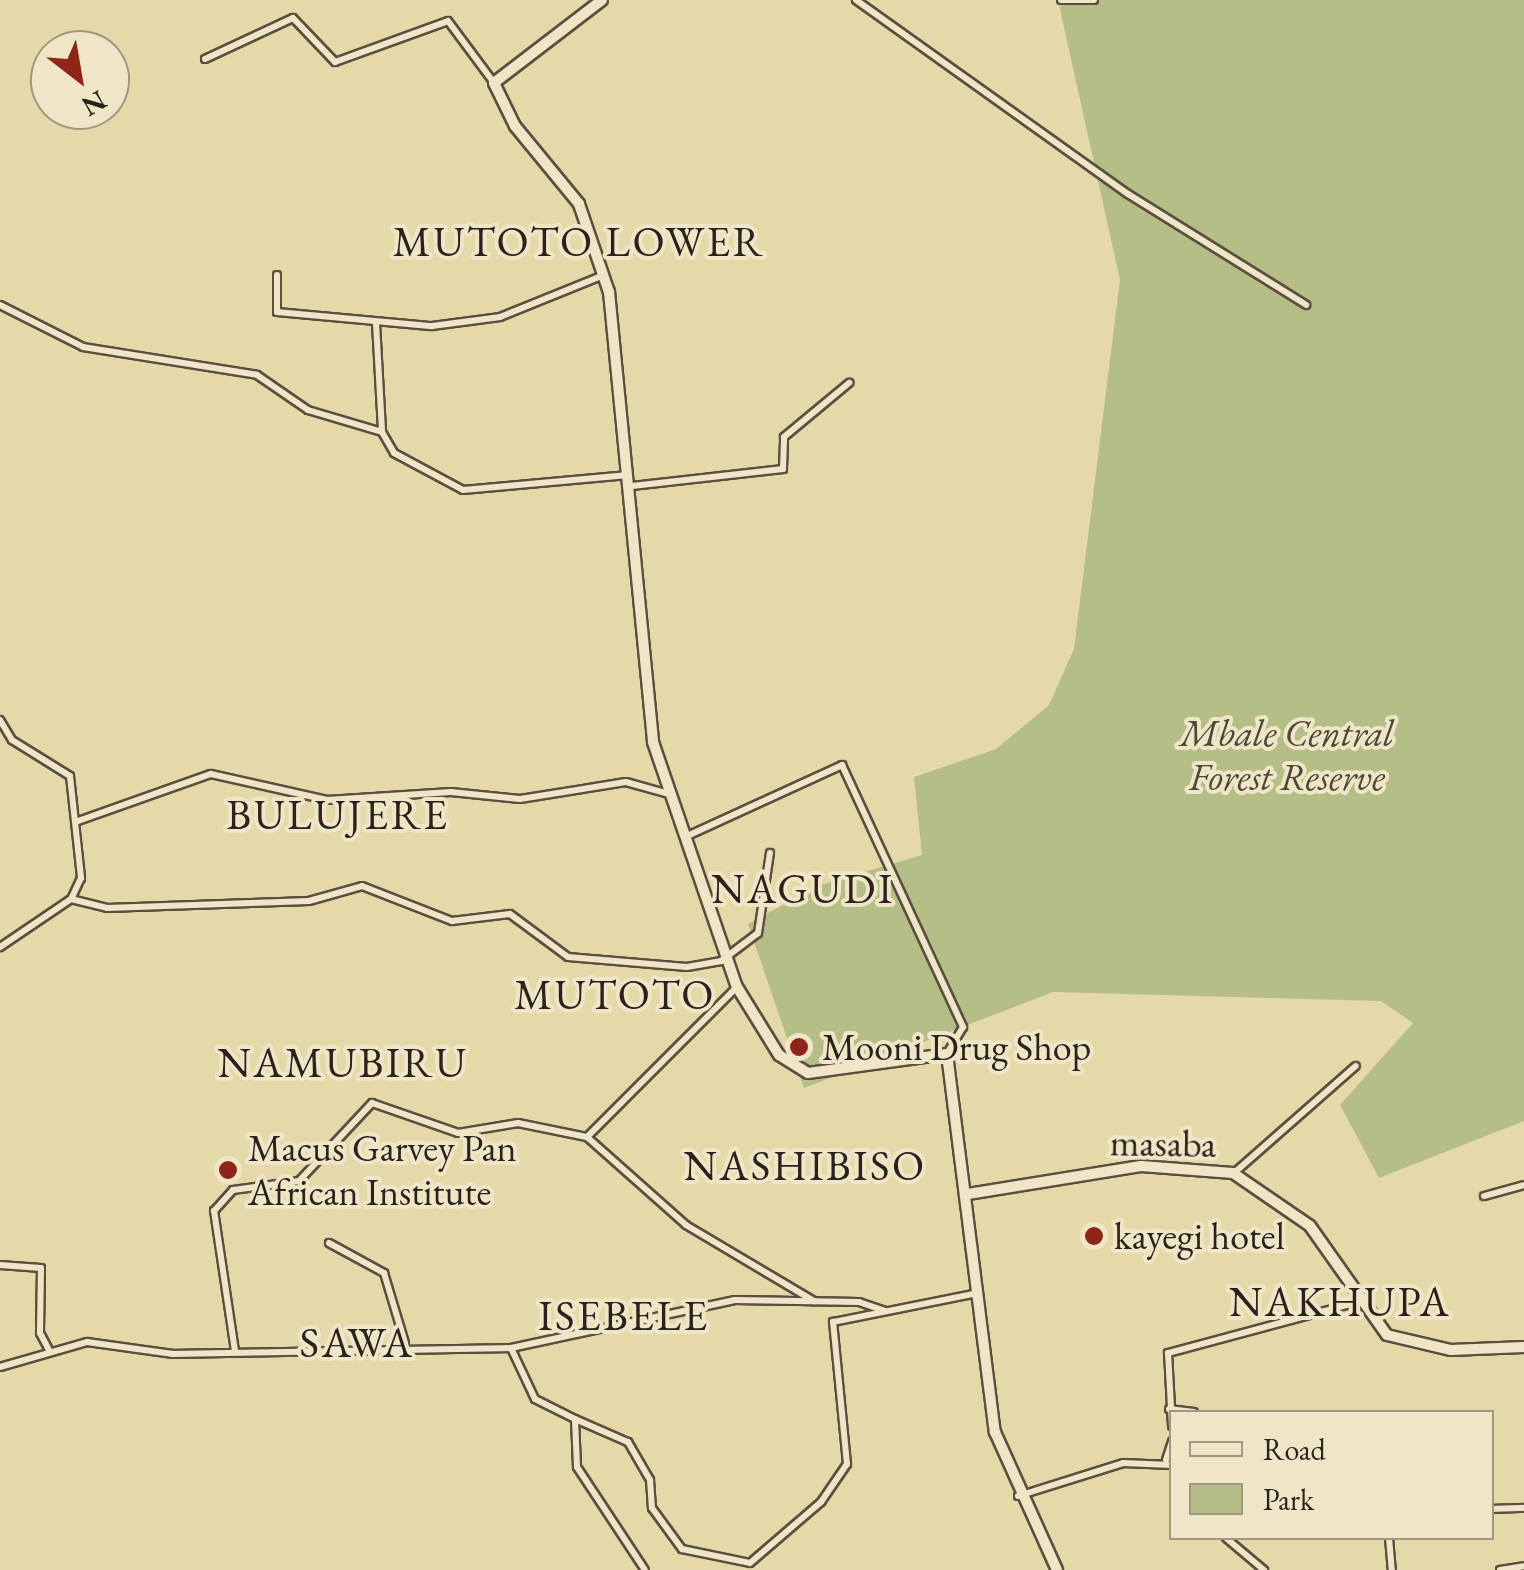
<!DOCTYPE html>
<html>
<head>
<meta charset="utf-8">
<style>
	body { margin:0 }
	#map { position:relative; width:1524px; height:1570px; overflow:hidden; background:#e5d8a9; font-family:"EB Garamond",serif }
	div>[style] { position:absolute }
	.green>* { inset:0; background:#b6be87 }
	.roads { filter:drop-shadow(2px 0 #5b4f3f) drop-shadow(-2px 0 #5b4f3f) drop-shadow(0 2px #5b4f3f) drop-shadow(0 -2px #5b4f3f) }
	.street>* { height:6px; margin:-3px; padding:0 3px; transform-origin:3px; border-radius:3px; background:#eee6c7 }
	.secondary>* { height:10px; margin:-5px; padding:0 5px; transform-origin:5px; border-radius:5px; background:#eee6c7 }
	.dots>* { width:28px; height:28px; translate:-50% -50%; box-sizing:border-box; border:5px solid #eee6c7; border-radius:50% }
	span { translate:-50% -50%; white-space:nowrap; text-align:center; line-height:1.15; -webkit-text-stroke:8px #eee6c7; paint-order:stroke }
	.park-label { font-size:38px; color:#4f4837; font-style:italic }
	.poi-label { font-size:38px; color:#2d211c }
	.left { translate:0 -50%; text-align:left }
	.street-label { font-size:38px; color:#2d211c }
	.quarter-label { font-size:42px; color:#2d211c; letter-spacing:2.5px }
	.legend { position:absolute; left:1169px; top:1410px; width:325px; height:130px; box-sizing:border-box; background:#eee6c7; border:2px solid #a19783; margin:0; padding:12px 18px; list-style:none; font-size:30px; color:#2d211c }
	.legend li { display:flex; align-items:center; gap:20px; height:50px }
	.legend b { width:50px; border:2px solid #a19783 }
	.north { position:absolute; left:30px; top:30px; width:100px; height:100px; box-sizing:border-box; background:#eee6c7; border:2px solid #a19783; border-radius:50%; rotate:149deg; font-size:28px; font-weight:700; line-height:40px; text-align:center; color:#2d211c }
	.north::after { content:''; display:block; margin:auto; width:35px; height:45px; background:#8f2418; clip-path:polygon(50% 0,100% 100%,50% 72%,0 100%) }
</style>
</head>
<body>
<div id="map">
	<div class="green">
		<i style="clip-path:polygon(1058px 0,1524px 0,1524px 1121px,1379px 1178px,1340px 1105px,1413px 1023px,1381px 1001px,1053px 992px,804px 1088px,748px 924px,817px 886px,922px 855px,914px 777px,996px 749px,1049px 705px,1074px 649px,1120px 280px)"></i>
	</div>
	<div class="roads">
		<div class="street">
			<i style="left:856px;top:0;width:334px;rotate:35.5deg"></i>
			<i style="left:1128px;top:194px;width:210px;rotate:31.9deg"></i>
			<i style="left:1061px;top:0;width:33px"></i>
			<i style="left:205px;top:59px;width:97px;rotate:-25deg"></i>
			<i style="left:293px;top:18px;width:61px;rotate:46.3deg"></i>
			<i style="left:335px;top:62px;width:120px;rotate:-19.9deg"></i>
			<i style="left:448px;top:21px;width:77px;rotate:53.4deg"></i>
			<i style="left:277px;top:275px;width:37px;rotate:90deg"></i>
			<i style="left:277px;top:312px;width:156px;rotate:5.2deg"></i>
			<i style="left:432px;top:326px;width:69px;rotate:-7.5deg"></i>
			<i style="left:500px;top:317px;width:112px;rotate:-22deg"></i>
			<i style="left:0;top:305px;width:93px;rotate:26.8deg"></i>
			<i style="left:83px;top:347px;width:176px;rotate:9.1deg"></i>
			<i style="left:257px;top:375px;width:62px;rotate:34.5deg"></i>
			<i style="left:308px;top:410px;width:77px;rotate:16.6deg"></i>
			<i style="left:376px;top:323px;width:109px;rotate:86.8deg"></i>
			<i style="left:382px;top:432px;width:24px;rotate:60deg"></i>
			<i style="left:394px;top:453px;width:78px;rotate:28.2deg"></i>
			<i style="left:463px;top:490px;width:166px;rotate:-5.2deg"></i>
			<i style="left:632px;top:486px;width:152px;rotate:-6.4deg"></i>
			<i style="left:783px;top:469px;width:32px;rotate:-88deg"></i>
			<i style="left:784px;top:437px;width:85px;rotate:-39.7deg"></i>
			<i style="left:0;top:720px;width:23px;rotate:59deg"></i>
			<i style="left:12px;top:740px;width:68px;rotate:31.8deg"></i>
			<i style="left:70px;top:776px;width:103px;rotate:83.8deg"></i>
			<i style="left:81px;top:878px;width:23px;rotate:115deg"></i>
			<i style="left:71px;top:899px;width:86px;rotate:145.9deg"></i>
			<i style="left:78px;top:821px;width:141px;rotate:-19.5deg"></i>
			<i style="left:211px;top:774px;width:119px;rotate:12.6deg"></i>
			<i style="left:327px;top:800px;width:124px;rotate:-3.7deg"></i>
			<i style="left:451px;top:792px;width:69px;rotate:5.8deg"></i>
			<i style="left:520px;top:799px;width:107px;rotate:-9.1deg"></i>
			<i style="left:626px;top:782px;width:45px;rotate:15.6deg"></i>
			<i style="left:685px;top:837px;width:173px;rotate:-24.6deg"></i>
			<i style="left:842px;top:765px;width:289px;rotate:65.2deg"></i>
			<i style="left:963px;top:1027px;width:31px;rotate:121deg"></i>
			<i style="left:71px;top:899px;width:37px;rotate:14deg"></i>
			<i style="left:107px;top:908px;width:202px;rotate:-2deg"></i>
			<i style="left:309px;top:901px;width:55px;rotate:-15.8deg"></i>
			<i style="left:362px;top:886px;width:97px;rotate:21.3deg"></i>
			<i style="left:452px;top:921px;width:58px;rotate:-6.9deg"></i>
			<i style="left:510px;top:914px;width:72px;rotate:36.6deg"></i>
			<i style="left:568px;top:957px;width:119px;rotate:4.8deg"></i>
			<i style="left:687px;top:967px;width:35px;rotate:-10deg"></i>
			<i style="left:721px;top:961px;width:46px;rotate:-37.1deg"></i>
			<i style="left:758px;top:933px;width:81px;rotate:-81.5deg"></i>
			<i style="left:587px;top:1137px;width:212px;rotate:-45deg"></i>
			<i style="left:1234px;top:1173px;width:162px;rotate:-41.3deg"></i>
			<i style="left:1484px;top:1196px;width:41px;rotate:-15.4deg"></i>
			<i style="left:329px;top:1243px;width:63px;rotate:28.6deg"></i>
			<i style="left:384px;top:1273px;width:73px;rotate:73.3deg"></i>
			<i style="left:0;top:1265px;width:41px;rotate:4.2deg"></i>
			<i style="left:41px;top:1268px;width:65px;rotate:90.9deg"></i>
			<i style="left:40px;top:1333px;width:21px;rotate:62deg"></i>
			<i style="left:511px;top:1348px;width:56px;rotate:64.8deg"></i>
			<i style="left:535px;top:1399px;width:45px;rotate:26.6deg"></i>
			<i style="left:575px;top:1419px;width:48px;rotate:87.6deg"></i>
			<i style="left:577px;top:1467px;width:123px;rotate:56.6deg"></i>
			<i style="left:235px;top:1351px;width:142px;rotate:-98.5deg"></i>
			<i style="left:214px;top:1211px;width:28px;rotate:-48deg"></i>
			<i style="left:233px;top:1190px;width:67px;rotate:-7.8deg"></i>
			<i style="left:299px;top:1181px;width:107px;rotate:-46.9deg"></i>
			<i style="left:372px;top:1103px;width:91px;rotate:19.2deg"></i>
			<i style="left:458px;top:1133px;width:61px;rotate:-9.5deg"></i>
			<i style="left:518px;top:1123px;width:70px;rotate:11.5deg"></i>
			<i style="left:587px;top:1137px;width:132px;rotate:41.6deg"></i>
			<i style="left:686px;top:1225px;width:149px;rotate:30.7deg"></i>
			<i style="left:0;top:1367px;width:91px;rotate:-16deg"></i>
			<i style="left:87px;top:1342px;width:87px;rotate:7.9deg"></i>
			<i style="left:173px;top:1354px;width:338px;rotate:-1deg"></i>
			<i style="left:511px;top:1348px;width:229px;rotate:-12.1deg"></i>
			<i style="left:735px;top:1300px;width:124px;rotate:0.9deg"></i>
			<i style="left:859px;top:1302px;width:28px;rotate:19deg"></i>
			<i style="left:1169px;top:1409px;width:25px;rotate:7deg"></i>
			<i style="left:575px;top:1419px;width:58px;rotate:23.5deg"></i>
			<i style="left:628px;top:1442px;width:44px;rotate:59.9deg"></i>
			<i style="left:650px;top:1480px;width:28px;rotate:86deg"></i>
			<i style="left:652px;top:1508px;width:51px;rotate:53.8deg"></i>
			<i style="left:682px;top:1549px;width:69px;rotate:11.6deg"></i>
			<i style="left:750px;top:1563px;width:94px;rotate:-40.7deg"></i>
			<i style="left:821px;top:1502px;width:46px;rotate:-55.6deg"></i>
			<i style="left:847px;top:1464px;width:143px;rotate:-95.6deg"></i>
			<i style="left:833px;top:1322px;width:148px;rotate:-11.3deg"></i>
			<i style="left:1172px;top:1426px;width:73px;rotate:-93.1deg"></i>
			<i style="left:1168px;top:1353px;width:201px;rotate:-15deg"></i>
			<i style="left:1166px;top:1460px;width:20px;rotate:-72deg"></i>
			<i style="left:1018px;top:1496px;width:110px;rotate:-17.4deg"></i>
			<i style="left:1123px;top:1463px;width:49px;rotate:2.3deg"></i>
			<i style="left:1492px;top:1509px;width:32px;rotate:-2deg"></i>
			<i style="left:1226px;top:1538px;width:50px;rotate:40.1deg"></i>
			<i style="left:1389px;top:1538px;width:32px;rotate:85deg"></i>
			<i style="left:1500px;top:1570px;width:24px;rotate:-9deg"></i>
		</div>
		<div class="secondary">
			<i style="left:602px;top:0;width:136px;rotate:142.5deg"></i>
			<i style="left:494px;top:83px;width:48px;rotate:64deg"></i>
			<i style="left:515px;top:126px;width:101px;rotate:50.6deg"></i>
			<i style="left:579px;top:204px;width:93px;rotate:71.2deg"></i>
			<i style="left:609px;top:292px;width:452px;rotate:84.4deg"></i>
			<i style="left:653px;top:742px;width:259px;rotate:71.1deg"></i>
			<i style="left:737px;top:987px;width:80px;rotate:58.3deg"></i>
			<i style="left:779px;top:1055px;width:34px;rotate:32deg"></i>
			<i style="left:808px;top:1073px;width:140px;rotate:-7.8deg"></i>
			<i style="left:947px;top:1054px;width:381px;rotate:82.8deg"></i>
			<i style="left:995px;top:1432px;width:151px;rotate:65.8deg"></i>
			<i style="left:968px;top:1194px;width:175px;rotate:-9.2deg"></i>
			<i style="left:1141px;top:1166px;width:92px;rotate:4.4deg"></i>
			<i style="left:1233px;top:1173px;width:93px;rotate:34.5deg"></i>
			<i style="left:1310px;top:1226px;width:133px;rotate:54.8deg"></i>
			<i style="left:1387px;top:1335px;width:66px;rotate:13.2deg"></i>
			<i style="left:1451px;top:1350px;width:73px;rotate:-2.4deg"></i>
		</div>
	</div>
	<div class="dots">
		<i style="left:799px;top:1047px;background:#8f2418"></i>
		<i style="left:228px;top:1170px;background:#8f2418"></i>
		<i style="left:1094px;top:1236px;background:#8f2418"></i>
	</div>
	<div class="park-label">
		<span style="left:1287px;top:755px">Mbale Central<br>Forest Reserve</span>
	</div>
	<div class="poi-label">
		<span class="left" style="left:822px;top:1047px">Mooni Drug Shop</span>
		<span class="left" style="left:248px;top:1170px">Macus Garvey Pan<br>African Institute</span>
		<span class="left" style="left:1114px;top:1236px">kayegi hotel</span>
	</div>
	<div class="street-label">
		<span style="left:1163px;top:1143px;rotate:1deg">masaba</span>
	</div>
	<div class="quarter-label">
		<span style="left:579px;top:242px">MUTOTO LOWER</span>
		<span style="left:338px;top:815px">BULUJERE</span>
		<span style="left:803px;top:889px">NAGUDI</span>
		<span style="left:615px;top:995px">MUTOTO</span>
		<span style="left:343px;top:1063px">NAMUBIRU</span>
		<span style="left:805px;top:1166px">NASHIBISO</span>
		<span style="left:1340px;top:1302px">NAKHUPA</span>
		<span style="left:624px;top:1316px">ISEBELE</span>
		<span style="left:357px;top:1343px">SAWA</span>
	</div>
	<ul class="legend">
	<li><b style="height:12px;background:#eee6c7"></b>Road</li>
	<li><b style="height:28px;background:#b6be87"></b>Park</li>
	</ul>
	<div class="north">N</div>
</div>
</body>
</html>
